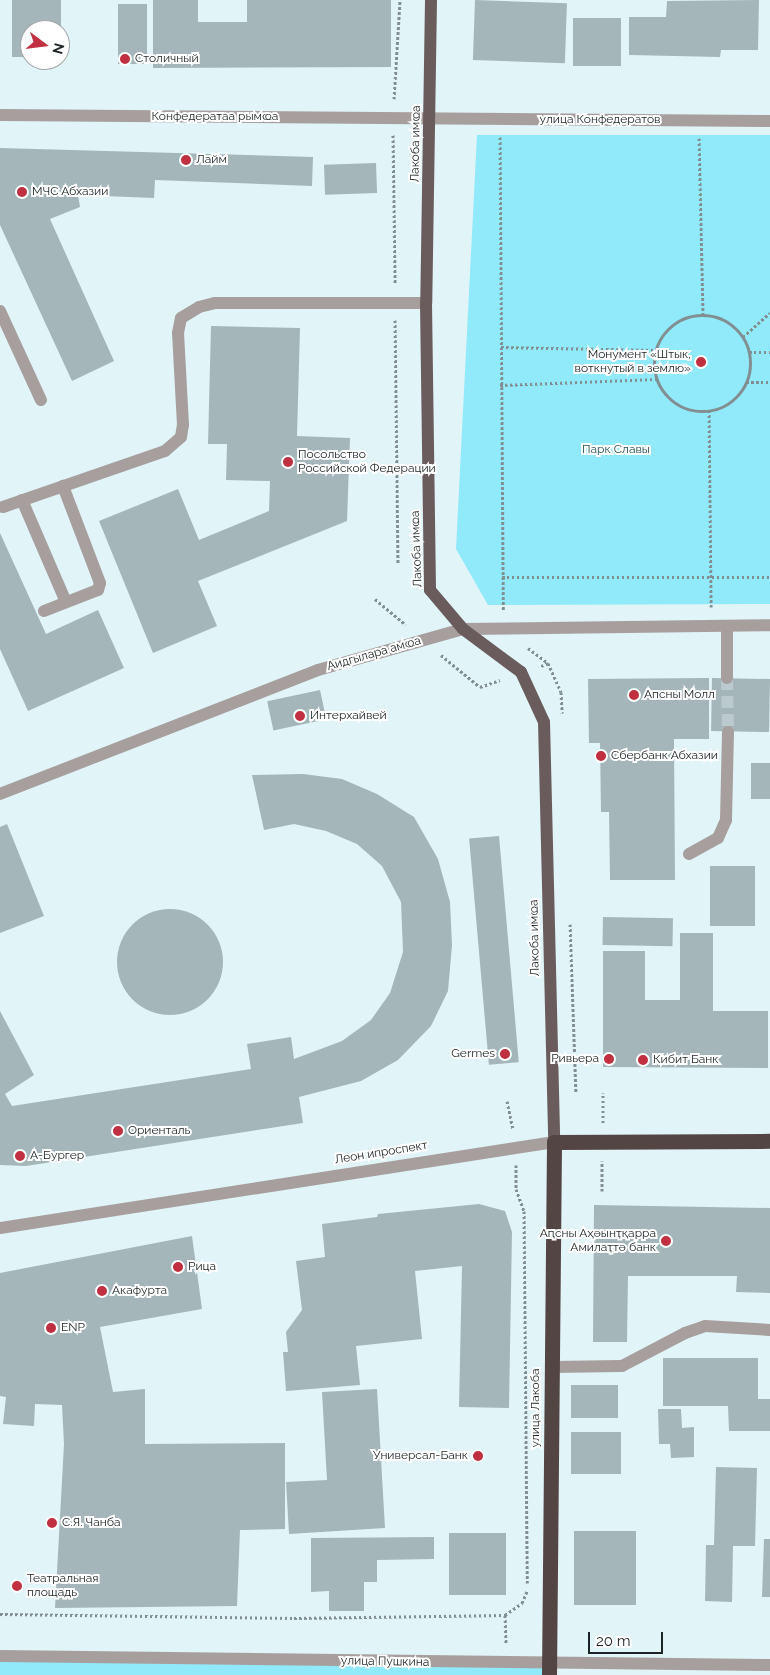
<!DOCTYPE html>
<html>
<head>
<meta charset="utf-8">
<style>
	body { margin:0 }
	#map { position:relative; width:770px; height:1675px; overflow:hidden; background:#e1f4f8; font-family:Raleway,sans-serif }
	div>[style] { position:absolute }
	.green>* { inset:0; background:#91eafa }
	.building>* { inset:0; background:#a4b6b9; transform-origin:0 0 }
	.round { border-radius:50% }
	.minor-tunnel>* { height:12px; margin-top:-6px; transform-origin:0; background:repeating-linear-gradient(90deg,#bacace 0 12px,transparent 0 18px) }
	.path>* { height:3px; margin-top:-1.5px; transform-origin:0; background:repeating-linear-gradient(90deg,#828f92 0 2.5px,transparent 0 5px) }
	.path>.ring { margin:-1.5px; padding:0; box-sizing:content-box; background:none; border:3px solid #828f92; border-radius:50% }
	.minor>* { height:12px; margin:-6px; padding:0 6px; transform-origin:6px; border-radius:6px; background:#a79f9e }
	.major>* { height:12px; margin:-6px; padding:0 6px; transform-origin:6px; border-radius:6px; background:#6a5c5c }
	.highway>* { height:15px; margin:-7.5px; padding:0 7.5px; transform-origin:7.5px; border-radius:7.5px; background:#544545 }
	.dots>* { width:14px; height:14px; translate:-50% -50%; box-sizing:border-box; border:2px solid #fff; border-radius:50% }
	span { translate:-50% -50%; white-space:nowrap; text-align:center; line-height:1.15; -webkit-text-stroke:4px #fff; paint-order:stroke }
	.poi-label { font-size:12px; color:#1d2425 }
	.left { translate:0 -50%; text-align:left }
	.right { translate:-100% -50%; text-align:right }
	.street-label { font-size:12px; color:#1d2425 }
	.park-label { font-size:12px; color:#255058 }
	.north { position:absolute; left:20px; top:20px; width:50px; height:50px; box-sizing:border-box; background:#fff; border:1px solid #a5a7a8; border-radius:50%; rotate:105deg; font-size:14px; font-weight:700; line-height:20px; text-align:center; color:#1d2425 }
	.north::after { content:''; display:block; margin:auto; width:18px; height:22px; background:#c13040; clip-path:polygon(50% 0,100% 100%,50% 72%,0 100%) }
	.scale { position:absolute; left:588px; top:1632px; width:75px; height:22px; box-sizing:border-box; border:2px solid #1d2425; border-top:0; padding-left:6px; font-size:15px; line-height:18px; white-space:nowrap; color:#1d2425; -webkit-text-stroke:4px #fff; paint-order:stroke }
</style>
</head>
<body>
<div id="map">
	<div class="green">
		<i style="clip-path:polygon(477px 135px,770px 135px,770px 604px,488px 605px,456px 549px)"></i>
		<i style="clip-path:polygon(0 1656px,549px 1665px,549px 1675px,0 1675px)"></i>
	</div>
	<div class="building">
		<i style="clip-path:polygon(12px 0,61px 0,61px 30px,30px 30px,30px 57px,12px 57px)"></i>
		<i style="clip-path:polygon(153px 0,198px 0,198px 22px,247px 22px,247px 0,391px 0,391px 67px,153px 68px)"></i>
		<i style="left:475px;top:0;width:92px;height:60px;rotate:2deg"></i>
		<i style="clip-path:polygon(759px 0,758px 50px,721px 50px,720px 57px,629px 55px,629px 17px,666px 17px,667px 1px)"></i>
		<i style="left:118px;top:4px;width:29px;height:60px"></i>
		<i style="left:573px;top:18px;width:48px;height:48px"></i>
		<i style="clip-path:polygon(0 148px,313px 157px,312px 186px,155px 180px,154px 198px,78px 195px,80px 207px,50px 219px,114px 361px,72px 381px,0 225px)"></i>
		<i style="left:376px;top:163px;width:30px;height:52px;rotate:88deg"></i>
		<i style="clip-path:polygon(211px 326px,300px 328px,297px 436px,350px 438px,347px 521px,198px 581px,217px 626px,153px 653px,99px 521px,178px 489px,199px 540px,269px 511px,270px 481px,226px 480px,227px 444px,208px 444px)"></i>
		<i style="clip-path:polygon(0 533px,46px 634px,98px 610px,124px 668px,28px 711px,0 649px)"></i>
		<i style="clip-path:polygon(709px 678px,709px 739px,674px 739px,675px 880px,610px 880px,609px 812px,601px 812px,600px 743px,589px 743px,588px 679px)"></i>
		<i style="left:712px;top:678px;width:58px;height:53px;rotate:1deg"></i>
		<i style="left:320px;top:690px;width:30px;height:54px;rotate:78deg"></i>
		<i style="left:751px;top:763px;width:19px;height:36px"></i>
		<i style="clip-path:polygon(303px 774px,342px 779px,377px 794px,414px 817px,438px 859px,450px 902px,452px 945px,448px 991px,431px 1026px,398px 1060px,361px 1081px,299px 1097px,303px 1123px,26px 1166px,0 1165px,0 1011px,34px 1075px,5px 1094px,12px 1106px,251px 1069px,247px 1044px,291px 1037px,294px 1059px,342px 1041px,371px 1020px,390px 993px,403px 952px,401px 902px,382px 866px,357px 844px,326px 831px,294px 824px,264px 830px,252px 775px)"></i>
		<i style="clip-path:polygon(7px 824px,44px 916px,0 933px,0 827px)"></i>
		<i style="left:499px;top:836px;width:227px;height:30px;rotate:85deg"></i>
		<i style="left:710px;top:866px;width:45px;height:60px"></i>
		<i class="round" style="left:117px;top:909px;width:106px;height:106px"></i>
		<i style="left:603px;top:917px;width:70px;height:28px;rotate:1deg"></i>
		<i style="clip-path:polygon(680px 933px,713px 933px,713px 1011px,768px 1011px,768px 1068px,603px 1067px,603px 951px,645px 951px,645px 1000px,680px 1000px)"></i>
		<i style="clip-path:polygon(479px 1204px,505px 1211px,512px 1232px,509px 1408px,459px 1407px,462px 1266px,415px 1271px,422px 1339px,356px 1346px,360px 1385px,286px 1391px,283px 1352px,288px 1352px,286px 1332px,302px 1310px,296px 1261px,325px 1257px,322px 1224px,377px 1217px,378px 1214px)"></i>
		<i style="clip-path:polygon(594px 1205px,770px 1208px,770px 1293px,736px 1292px,737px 1276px,628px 1276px,627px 1342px,593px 1342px)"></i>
		<i style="clip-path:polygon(192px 1236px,202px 1309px,100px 1327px,113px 1392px,145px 1389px,145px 1444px,285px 1443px,285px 1529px,240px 1530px,237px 1606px,55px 1608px,64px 1444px,62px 1405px,35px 1404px,34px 1426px,3px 1424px,6px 1397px,0 1396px,0 1273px)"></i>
		<i style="clip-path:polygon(663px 1358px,758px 1358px,758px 1399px,770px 1399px,770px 1431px,729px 1431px,728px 1406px,663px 1406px)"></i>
		<i style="left:618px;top:1385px;width:33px;height:47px;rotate:90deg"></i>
		<i style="clip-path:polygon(377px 1389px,385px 1528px,289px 1534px,286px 1482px,327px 1480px,322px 1392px)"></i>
		<i style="clip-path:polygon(658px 1409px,681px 1409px,682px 1428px,694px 1427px,694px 1457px,671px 1458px,670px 1444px,659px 1444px)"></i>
		<i style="left:571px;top:1432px;width:50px;height:42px"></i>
		<i style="clip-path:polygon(716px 1467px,757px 1468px,755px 1546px,733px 1546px,732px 1602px,705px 1601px,706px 1545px,714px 1545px)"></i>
		<i style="left:574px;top:1531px;width:62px;height:74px"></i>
		<i style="left:449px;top:1533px;width:57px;height:62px"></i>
		<i style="clip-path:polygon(434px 1537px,434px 1559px,377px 1560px,377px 1582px,364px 1582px,364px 1611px,329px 1611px,329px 1591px,311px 1592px,311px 1538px)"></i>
		<i style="clip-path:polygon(764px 1539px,770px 1539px,770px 1597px,762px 1597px)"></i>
	</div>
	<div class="minor-tunnel">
		<i style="left:727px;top:678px;width:54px;rotate:88.9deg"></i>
	</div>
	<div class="path">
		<i style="left:394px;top:99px;width:99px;rotate:-86.5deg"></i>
		<i style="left:393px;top:135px;width:149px;rotate:89.2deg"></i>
		<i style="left:500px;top:137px;width:474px;rotate:89.6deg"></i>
		<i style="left:699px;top:138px;width:176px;rotate:88.7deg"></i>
		<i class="ring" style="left:654px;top:315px;width:93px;height:93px"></i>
		<i style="left:395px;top:320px;width:244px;rotate:89.3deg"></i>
		<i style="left:743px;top:337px;width:36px;rotate:-42deg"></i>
		<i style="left:501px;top:347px;width:154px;rotate:1.1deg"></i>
		<i style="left:749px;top:352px;width:21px"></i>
		<i style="left:746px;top:382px;width:24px"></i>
		<i style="left:500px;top:385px;width:157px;rotate:-2.2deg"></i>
		<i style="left:709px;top:410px;width:197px;rotate:89.4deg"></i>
		<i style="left:502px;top:577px;width:268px"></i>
		<i style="left:375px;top:599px;width:40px;rotate:40deg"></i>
		<i style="left:528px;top:648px;width:25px;rotate:37deg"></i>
		<i style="left:548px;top:663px;width:10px;rotate:156deg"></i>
		<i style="left:441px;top:655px;width:50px;rotate:39.4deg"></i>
		<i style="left:480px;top:687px;width:21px;rotate:-19deg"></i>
		<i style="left:548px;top:663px;width:32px;rotate:66deg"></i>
		<i style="left:561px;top:692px;width:21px;rotate:87deg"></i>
		<i style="left:570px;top:924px;width:169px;rotate:88deg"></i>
		<i style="left:507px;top:1101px;width:29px;rotate:78deg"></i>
		<i style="left:603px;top:1123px;width:30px;rotate:-90deg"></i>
		<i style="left:516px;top:1165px;width:24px;rotate:90deg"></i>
		<i style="left:516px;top:1189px;width:23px;rotate:70deg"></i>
		<i style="left:524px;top:1211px;width:372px;rotate:89.5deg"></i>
		<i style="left:602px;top:1191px;width:30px;rotate:-90deg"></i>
		<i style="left:0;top:1614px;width:294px;rotate:0.8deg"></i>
		<i style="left:294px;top:1618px;width:211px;rotate:-0.8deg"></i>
		<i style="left:505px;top:1615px;width:29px;rotate:88deg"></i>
		<i style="left:505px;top:1615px;width:21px;rotate:-35deg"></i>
		<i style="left:522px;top:1603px;width:13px;rotate:-67deg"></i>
	</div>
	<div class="minor">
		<i style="left:0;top:115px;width:770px;rotate:0.45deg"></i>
		<i style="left:0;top:311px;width:98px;rotate:65.3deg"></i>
		<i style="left:22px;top:500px;width:111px;rotate:66.7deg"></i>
		<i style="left:3px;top:507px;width:171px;rotate:-19.1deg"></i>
		<i style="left:165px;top:451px;width:21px;rotate:-41deg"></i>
		<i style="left:181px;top:437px;width:12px;rotate:-81deg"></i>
		<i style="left:183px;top:425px;width:92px;rotate:-93.1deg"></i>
		<i style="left:178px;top:333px;width:15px;rotate:-79deg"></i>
		<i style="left:181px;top:318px;width:21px;rotate:-31deg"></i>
		<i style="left:199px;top:307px;width:16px;rotate:-14deg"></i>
		<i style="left:215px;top:303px;width:211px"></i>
		<i style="left:44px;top:611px;width:58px;rotate:-21.3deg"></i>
		<i style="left:98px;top:590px;width:7px;rotate:-74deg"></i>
		<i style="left:100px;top:583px;width:104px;rotate:-110.9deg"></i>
		<i style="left:727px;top:626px;width:52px;rotate:90deg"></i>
		<i style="left:0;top:794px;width:341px;rotate:-21.3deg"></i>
		<i style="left:318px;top:670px;width:151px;rotate:-15.8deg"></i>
		<i style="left:463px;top:629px;width:307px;rotate:-0.7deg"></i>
		<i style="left:689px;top:854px;width:33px;rotate:-29deg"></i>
		<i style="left:718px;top:838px;width:20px;rotate:-66deg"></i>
		<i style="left:726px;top:820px;width:88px;rotate:-88.7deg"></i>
		<i style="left:0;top:1228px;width:561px;rotate:-8.82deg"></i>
		<i style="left:551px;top:1367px;width:71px;rotate:-0.8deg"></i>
		<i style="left:622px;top:1366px;width:71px;rotate:-27.6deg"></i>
		<i style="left:685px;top:1333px;width:21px;rotate:-19deg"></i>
		<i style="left:705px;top:1326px;width:65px;rotate:3.5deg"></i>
		<i style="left:0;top:1656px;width:770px;rotate:0.67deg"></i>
	</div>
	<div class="major">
		<i style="left:431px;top:0;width:303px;rotate:90.9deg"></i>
		<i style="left:426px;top:303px;width:287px;rotate:89.2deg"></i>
		<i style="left:430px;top:590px;width:51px;rotate:49.8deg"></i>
		<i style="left:463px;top:629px;width:72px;rotate:36.6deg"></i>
		<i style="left:521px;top:672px;width:55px;rotate:65.3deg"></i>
		<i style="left:544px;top:722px;width:420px;rotate:88.6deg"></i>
	</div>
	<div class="highway">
		<i style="left:549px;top:1675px;width:533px;rotate:-89.46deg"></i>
		<i style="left:554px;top:1142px;width:216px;rotate:-0.3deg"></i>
	</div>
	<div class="dots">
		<i style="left:125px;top:59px;background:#c13040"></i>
		<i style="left:186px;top:160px;background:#c13040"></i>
		<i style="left:22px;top:192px;background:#c13040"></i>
		<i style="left:701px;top:362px;background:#c13040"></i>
		<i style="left:288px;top:462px;background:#c13040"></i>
		<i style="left:634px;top:695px;background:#c13040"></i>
		<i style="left:300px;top:716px;background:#c13040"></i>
		<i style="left:601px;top:756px;background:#c13040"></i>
		<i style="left:505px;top:1054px;background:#c13040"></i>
		<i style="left:609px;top:1059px;background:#c13040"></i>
		<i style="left:643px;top:1060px;background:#c13040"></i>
		<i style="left:118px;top:1131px;background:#c13040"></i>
		<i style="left:20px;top:1156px;background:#c13040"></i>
		<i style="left:666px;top:1241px;background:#c13040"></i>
		<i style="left:178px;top:1267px;background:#c13040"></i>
		<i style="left:102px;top:1291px;background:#c13040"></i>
		<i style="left:51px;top:1328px;background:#c13040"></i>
		<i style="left:478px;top:1456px;background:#c13040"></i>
		<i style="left:52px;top:1523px;background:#c13040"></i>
		<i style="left:17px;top:1586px;background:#c13040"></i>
	</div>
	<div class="poi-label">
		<span class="left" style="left:135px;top:59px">Столичный</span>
		<span class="left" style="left:196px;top:160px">Лайм</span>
		<span class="left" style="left:32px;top:192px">МЧС Абхазии</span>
		<span class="right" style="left:691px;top:362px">Монумент «Штык,<br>воткнутый в землю»</span>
		<span class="left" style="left:298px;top:462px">Посольство<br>Российской Федерации</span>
		<span class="left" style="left:644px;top:695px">Апсны Молл</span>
		<span class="left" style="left:310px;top:716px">Интерхайвей</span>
		<span class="left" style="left:611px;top:756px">Сбербанк Абхазии</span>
		<span class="right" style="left:495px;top:1054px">Germes</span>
		<span class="right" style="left:599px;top:1059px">Ривьера</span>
		<span class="left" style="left:653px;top:1060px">Кибит Банк</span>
		<span class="left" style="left:128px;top:1131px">Ориенталь</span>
		<span class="left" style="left:30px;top:1156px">А-Бургер</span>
		<span class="right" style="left:656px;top:1241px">Аԥсны Аҳәынҭқарра<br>Амилаҭтә банк</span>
		<span class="left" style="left:188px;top:1267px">Рица</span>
		<span class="left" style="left:112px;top:1291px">Акафурта</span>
		<span class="left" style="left:61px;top:1328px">ENP</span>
		<span class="right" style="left:468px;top:1456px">Универсал-Банк</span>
		<span class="left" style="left:62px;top:1523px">С.Я. Чанба</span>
		<span class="left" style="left:27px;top:1586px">Театральная<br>площадь</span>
	</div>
	<div class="street-label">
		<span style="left:215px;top:117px">Конфедератаа рымҩа</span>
		<span style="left:600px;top:120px">улица Конфедератов</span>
		<span style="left:416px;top:144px;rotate:-89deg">Лакоба имҩа</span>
		<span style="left:417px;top:549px;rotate:-92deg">Лакоба имҩа</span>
		<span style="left:374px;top:654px;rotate:-16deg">Аидгылара амҩа</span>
		<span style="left:535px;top:938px;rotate:-91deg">Лакоба имҩа</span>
		<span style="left:381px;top:1153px;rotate:-9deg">Леон ипроспект</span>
		<span style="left:536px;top:1408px;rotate:-90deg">улица Лакоба</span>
		<span style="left:385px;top:1662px;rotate:1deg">улица Пушкина</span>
	</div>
	<div class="park-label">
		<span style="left:616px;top:450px">Парк Славы</span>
	</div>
	<div class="north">N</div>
	<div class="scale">20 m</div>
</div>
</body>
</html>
